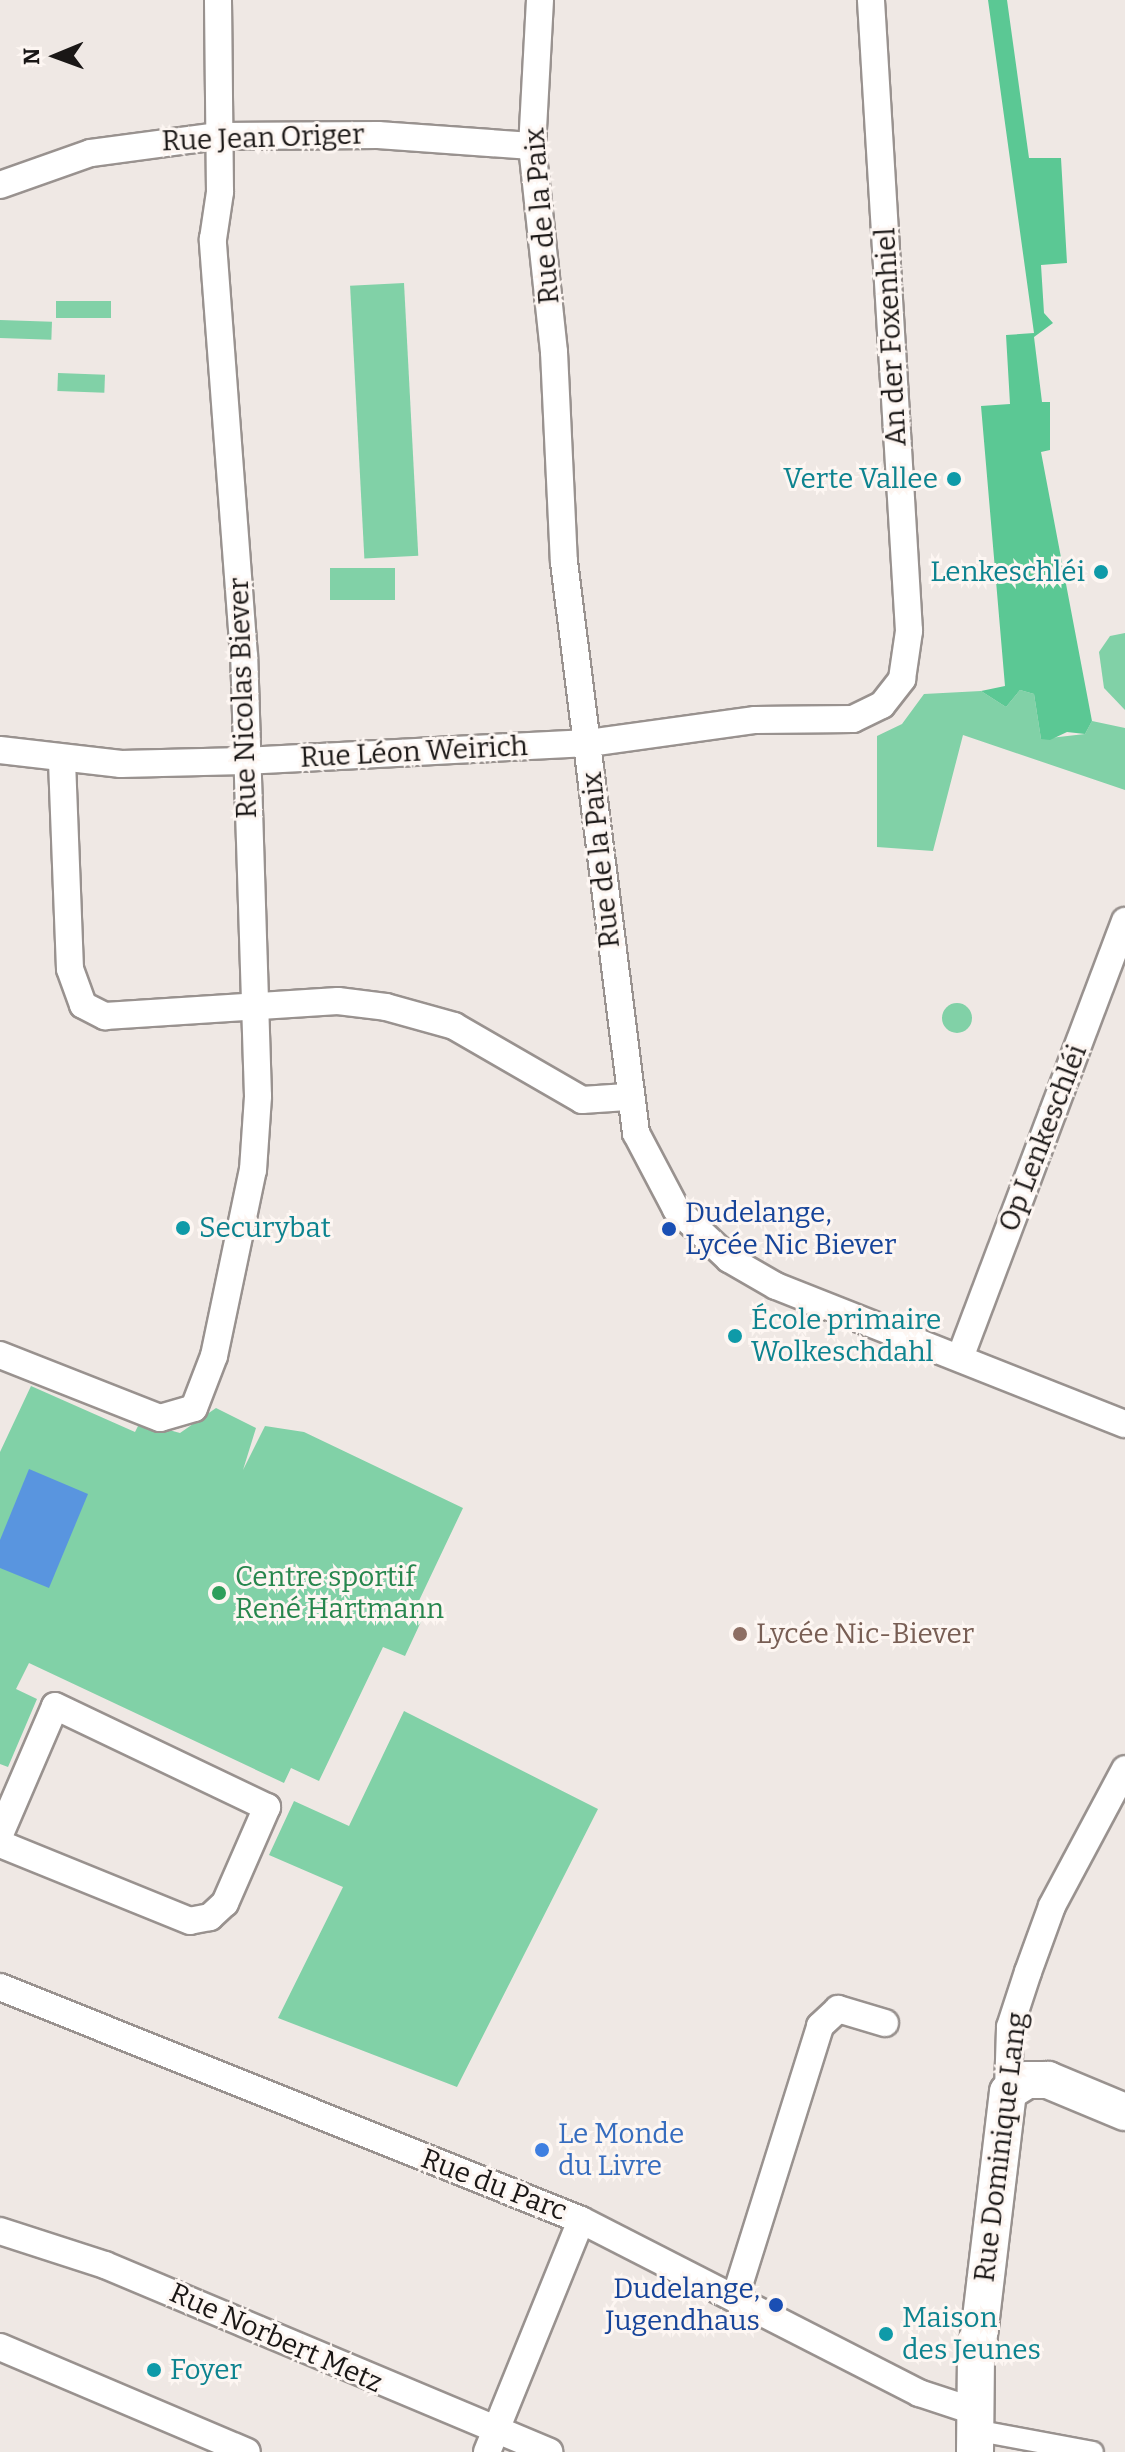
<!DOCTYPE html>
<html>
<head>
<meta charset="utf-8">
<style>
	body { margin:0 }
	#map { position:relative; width:1125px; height:2452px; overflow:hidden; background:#efe8e4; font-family:Bitter,serif }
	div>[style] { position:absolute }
	.green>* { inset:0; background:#81d1a7; transform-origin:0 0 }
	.round { border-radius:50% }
	.forest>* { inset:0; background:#5bc894 }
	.water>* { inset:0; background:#5995df }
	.roads { filter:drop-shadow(2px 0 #99928f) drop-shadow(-2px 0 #99928f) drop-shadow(0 2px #99928f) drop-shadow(0 -2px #99928f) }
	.pedestrian>* { height:20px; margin:-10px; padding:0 10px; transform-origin:10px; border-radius:10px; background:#fff }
	.minor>* { height:26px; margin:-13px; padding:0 13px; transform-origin:13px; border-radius:13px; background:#fff }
	.secondary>* { height:36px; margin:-18px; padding:0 18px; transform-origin:18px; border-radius:18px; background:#fff }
	.dots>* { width:22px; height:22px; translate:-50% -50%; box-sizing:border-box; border:4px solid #fdf6f2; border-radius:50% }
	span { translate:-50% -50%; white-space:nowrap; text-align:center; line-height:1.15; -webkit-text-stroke:6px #fdf6f2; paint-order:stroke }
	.street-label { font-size:28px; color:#1a1716 }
	.culture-label { font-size:28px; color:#0d838f }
	.right { translate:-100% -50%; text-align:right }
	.left { translate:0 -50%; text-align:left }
	.transit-label { font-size:28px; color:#164399 }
	.leisure-label { font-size:28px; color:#27864d }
	.education-label { font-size:28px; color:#785e54 }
	.shop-label { font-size:28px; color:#366cbe }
	.north { position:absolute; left:16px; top:16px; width:80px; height:80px; -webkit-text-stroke:6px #fdf6f2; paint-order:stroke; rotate:269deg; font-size:22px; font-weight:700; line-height:32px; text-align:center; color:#1a1716 }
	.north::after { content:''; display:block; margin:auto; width:28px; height:36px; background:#1a1716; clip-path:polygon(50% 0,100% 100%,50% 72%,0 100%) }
</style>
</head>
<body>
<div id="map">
	<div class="green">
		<i style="left:404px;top:283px;width:273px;height:54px;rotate:87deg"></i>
		<i style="left:111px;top:301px;width:17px;height:55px;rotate:90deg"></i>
		<i style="left:0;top:320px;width:52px;height:18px;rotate:2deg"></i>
		<i style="left:58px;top:373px;width:47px;height:18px;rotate:2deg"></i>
		<i style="left:395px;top:568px;width:32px;height:65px;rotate:90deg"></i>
		<i style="clip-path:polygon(1125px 633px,1125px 710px,1104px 688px,1099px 652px,1110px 636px)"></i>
		<i style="clip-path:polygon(1020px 690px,1034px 694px,1041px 739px,1085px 734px,1092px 721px,1125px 728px,1125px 790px,963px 735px,933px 851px,877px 847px,877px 736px,902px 724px,924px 694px,981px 691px,1006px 707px)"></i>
		<i class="round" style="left:942px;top:1003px;width:30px;height:30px"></i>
		<i style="clip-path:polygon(31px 1386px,135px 1432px,140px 1422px,180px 1433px,216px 1408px,256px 1428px,243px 1470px,265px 1426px,304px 1432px,463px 1508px,416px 1607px,425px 1613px,405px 1656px,383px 1647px,319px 1781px,291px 1768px,284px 1783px,29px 1663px,16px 1689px,37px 1699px,8px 1767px,0 1764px,0 1452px)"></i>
		<i style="clip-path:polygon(404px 1711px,598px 1809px,457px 2087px,278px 2018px,343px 1887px,269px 1855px,294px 1801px,349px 1826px)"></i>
	</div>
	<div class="forest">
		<i style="clip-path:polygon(988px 0,1007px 0,1029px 158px,1061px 158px,1067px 263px,1041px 265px,1044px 313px,1053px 323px,1034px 337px,1042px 402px,1050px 402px,1050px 450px,1041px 452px,1092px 721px,1085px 734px,1067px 732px,1050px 740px,1041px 739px,1034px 694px,1020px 690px,1006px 707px,981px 691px,1005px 686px,981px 406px,1010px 404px,1006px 335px,1034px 333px)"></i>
	</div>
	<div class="water">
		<i style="clip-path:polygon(29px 1469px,88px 1494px,49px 1588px,0 1568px,0 1540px)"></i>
	</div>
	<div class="roads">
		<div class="pedestrian">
			<i style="left:974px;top:2430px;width:121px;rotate:10.5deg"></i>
		</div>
		<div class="minor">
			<i style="left:540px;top:0;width:146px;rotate:93.1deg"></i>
			<i style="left:532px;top:146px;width:207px;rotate:83.9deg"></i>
			<i style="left:554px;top:352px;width:210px;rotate:87.3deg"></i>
			<i style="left:564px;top:562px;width:576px;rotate:82.81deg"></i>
			<i style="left:636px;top:1133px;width:86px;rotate:62.2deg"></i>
			<i style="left:676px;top:1209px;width:73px;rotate:43.3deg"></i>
			<i style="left:729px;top:1259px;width:54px;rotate:29.9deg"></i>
			<i style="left:776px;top:1286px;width:375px;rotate:21.6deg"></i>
			<i style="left:0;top:185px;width:96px;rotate:-19.4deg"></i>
			<i style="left:91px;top:153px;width:129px;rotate:-7.6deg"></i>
			<i style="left:219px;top:136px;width:159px;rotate:-0.4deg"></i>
			<i style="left:378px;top:135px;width:154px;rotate:4.1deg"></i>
			<i style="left:0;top:750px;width:122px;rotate:6.6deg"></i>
			<i style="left:121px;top:764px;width:123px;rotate:-1.4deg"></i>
			<i style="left:244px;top:761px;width:345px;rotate:-3deg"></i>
			<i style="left:589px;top:743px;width:168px;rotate:-7.9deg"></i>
			<i style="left:755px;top:720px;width:98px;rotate:-0.6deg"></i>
			<i style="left:853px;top:719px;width:32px;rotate:-26deg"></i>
			<i style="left:882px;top:705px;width:33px;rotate:-52deg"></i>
			<i style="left:902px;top:679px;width:49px;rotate:-81.7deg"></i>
			<i style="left:909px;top:631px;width:632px;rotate:-93.45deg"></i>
			<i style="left:62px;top:761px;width:208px;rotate:87.8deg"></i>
			<i style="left:70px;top:969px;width:38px;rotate:70deg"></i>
			<i style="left:83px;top:1005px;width:25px;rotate:27deg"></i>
			<i style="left:105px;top:1016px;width:233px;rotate:-3.7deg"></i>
			<i style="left:338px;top:1001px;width:48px;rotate:7.1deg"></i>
			<i style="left:386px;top:1007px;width:71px;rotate:15.6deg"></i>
			<i style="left:454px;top:1026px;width:148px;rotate:30deg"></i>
			<i style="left:582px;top:1100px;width:45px;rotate:-3.8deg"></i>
			<i style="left:0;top:1355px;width:172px;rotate:21.5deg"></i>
			<i style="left:160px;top:1418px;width:35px;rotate:-16deg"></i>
			<i style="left:194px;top:1408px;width:56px;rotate:-69deg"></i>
			<i style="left:214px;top:1356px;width:190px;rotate:-78.2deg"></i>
			<i style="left:253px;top:1170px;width:74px;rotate:-86.1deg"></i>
			<i style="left:258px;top:1096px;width:440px;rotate:-91.8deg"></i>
			<i style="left:244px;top:656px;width:418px;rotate:-94.3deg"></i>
			<i style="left:213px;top:239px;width:48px;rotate:-81.5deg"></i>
			<i style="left:220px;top:192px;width:192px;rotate:-90.6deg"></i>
			<i style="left:961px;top:1355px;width:464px;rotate:-69.3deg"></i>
			<i style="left:0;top:1834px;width:139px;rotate:-66.7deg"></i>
			<i style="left:55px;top:1706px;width:235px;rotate:25.5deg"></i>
			<i style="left:267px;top:1807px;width:105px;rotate:113.6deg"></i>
			<i style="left:225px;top:1903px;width:21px;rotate:137deg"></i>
			<i style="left:210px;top:1917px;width:20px;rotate:169deg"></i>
			<i style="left:190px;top:1921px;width:205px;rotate:-157.9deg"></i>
			<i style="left:0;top:1987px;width:626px;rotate:21.85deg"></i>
			<i style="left:581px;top:2220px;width:380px;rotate:27.1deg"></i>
			<i style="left:919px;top:2393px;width:58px;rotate:18.1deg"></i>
			<i style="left:1008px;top:2092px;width:65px;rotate:-88.2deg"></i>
			<i style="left:1010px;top:2027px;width:58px;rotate:-71.9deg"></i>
			<i style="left:1028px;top:1972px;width:70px;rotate:-70deg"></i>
			<i style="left:1052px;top:1906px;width:155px;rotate:-61.9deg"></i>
			<i style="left:0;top:2231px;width:110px;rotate:17.9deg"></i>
			<i style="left:105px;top:2265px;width:482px;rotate:22.8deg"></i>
			<i style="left:735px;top:2298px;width:285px;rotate:-72.6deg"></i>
			<i style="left:820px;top:2026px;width:25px;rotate:-43deg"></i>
			<i style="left:838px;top:2009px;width:49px;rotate:16.6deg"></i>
			<i style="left:0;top:2347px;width:268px;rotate:23deg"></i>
			<i style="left:487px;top:2452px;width:250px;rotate:-67.9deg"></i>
		</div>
		<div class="secondary">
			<i style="left:975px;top:2452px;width:92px;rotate:-89.4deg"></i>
			<i style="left:976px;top:2360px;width:270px;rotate:-83.2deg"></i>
			<i style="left:1008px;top:2092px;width:22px;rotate:-32deg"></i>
			<i style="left:1027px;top:2080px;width:21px"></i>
			<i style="left:1048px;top:2080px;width:83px;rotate:22.6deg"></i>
		</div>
	</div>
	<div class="dots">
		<i style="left:954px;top:479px;background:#0f9aa8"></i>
		<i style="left:1101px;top:572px;background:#0f9aa8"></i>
		<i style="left:183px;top:1228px;background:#0f9aa8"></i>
		<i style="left:669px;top:1229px;background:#1a4fb4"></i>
		<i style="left:735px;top:1336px;background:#0f9aa8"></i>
		<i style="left:219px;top:1593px;background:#2e9e5b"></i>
		<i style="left:740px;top:1634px;background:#8d6e63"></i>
		<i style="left:542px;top:2150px;background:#3f7fe0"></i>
		<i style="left:776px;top:2305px;background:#1a4fb4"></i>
		<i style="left:886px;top:2334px;background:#0f9aa8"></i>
		<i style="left:154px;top:2370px;background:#0f9aa8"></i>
	</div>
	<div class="street-label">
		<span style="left:263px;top:138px;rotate:-2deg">Rue Jean Origer</span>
		<span style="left:542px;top:216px;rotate:-95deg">Rue de la Paix</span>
		<span style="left:891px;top:337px;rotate:-93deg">An der Foxenhiel</span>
		<span style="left:243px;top:698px;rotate:-92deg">Rue Nicolas Biever</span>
		<span style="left:414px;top:752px;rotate:-3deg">Rue Léon Weirich</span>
		<span style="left:601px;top:860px;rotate:-96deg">Rue de la Paix</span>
		<span style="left:1043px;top:1138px;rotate:-69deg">Op Lenkeschléi</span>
		<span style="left:1001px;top:2147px;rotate:-83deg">Rue Dominique Lang</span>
		<span style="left:494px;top:2185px;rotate:21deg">Rue du Parc</span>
		<span style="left:276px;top:2338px;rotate:24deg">Rue Norbert Metz</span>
	</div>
	<div class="culture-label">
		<span class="right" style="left:938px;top:479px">Verte Vallee</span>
		<span class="right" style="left:1085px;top:572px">Lenkeschléi</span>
		<span class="left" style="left:199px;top:1228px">Securybat</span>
		<span class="left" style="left:751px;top:1336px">École primaire<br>Wolkeschdahl</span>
		<span class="left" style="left:902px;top:2334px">Maison<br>des Jeunes</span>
		<span class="left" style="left:170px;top:2370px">Foyer</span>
	</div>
	<div class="transit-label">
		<span class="left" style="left:685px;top:1229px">Dudelange,<br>Lycée Nic Biever</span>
		<span class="right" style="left:760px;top:2305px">Dudelange,<br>Jugendhaus</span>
	</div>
	<div class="leisure-label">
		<span class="left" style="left:235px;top:1593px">Centre sportif<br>René Hartmann</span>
	</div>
	<div class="education-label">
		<span class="left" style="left:756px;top:1634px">Lycée Nic-Biever</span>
	</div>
	<div class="shop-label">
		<span class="left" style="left:558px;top:2150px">Le Monde<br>du Livre</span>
	</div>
	<div class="north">N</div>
</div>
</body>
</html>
